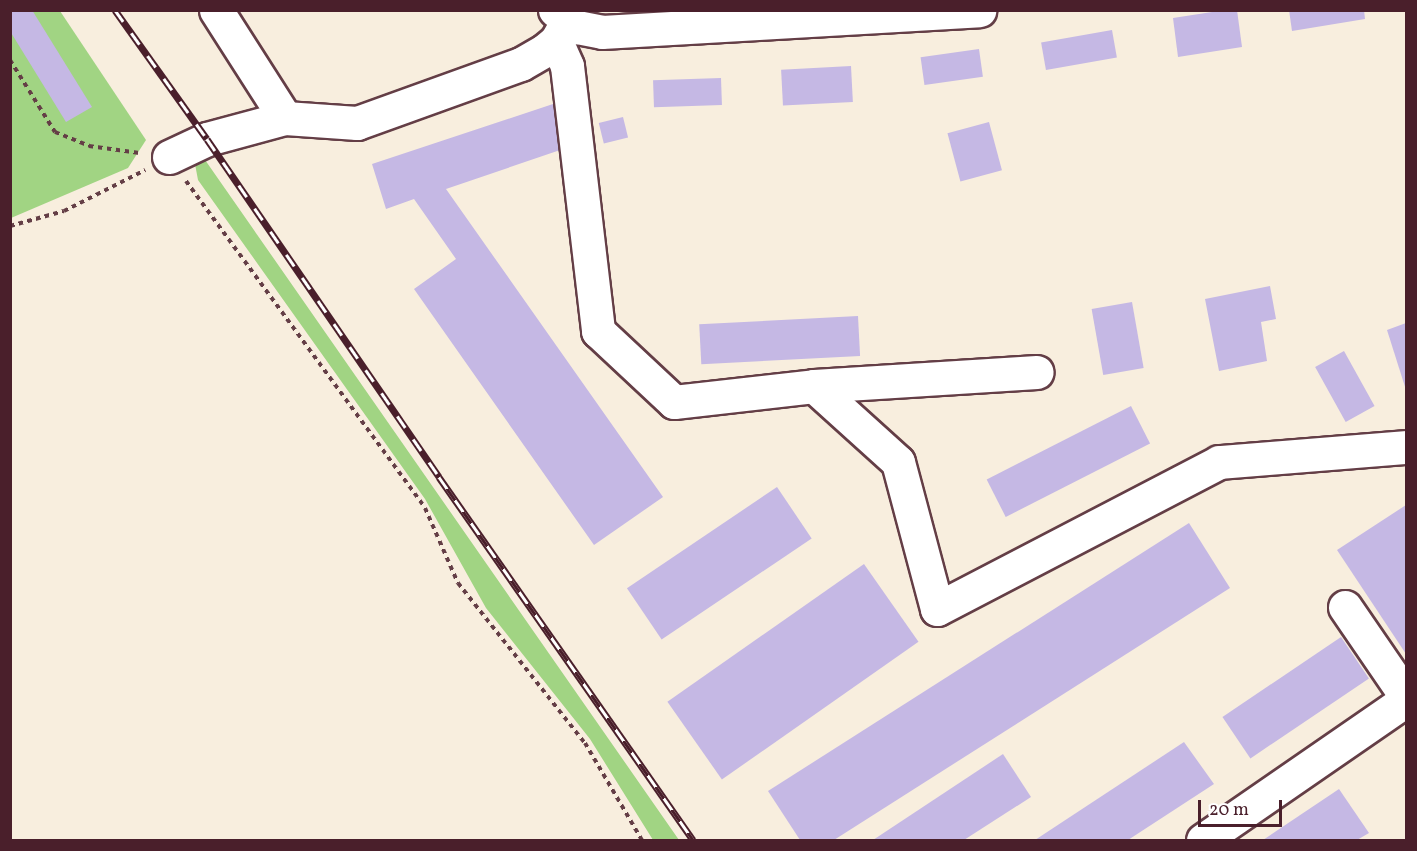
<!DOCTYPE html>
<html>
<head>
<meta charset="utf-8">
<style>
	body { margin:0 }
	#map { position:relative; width:1417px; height:851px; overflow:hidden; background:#f8eede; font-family:Vollkorn,serif }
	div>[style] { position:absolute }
	.green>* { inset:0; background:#a1d483 }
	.building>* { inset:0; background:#c5b8e4; transform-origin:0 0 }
	.path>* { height:4px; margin-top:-2px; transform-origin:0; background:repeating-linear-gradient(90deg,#643e46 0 4.5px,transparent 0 9px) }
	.roads { filter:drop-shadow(2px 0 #643e46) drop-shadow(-2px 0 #643e46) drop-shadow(0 2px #643e46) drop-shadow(0 -2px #643e46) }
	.minor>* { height:33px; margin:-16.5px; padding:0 16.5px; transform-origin:16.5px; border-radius:16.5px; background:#fff }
	.rail>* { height:7px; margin-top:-3.5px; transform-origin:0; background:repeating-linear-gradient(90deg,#fff 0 14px,#4a1f2b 0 28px); box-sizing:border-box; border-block:2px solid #4a1f2b }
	span { translate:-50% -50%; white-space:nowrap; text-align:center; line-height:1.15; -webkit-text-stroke:5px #fff; paint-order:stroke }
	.frame { position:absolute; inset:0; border:12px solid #4a1f2b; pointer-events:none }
	.scale { position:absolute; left:1198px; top:800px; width:84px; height:27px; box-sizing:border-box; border:3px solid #4a1f2b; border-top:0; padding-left:8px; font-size:18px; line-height:21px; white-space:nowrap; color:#4a1f2b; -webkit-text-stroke:4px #fff; paint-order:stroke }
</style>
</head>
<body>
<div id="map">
	<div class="green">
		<i style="clip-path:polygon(11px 11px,60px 11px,146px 140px,128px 168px,11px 218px)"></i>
		<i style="clip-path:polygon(203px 157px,679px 840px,653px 840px,590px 739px,486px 608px,425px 499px,198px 180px,195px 164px)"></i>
	</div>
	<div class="building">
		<i style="clip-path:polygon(10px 10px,32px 10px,92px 107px,66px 122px,10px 31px)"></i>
		<i style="clip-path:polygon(1225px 10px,1237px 10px,1242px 47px,1178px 57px,1173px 18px)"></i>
		<i style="clip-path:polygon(1289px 10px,1364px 10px,1365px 19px,1292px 31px)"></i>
		<i style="left:1112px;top:30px;width:28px;height:72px;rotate:80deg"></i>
		<i style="left:979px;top:49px;width:28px;height:59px;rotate:82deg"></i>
		<i style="left:851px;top:66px;width:36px;height:70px;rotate:87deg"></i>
		<i style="left:721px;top:78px;width:27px;height:68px;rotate:88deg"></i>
		<i style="clip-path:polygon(556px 103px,569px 147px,446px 189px,663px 497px,594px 545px,414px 289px,456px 259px,414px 199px,386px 209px,372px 164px)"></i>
		<i style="left:623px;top:117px;width:21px;height:25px;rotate:76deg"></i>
		<i style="left:989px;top:122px;width:50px;height:43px;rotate:75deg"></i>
		<i style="clip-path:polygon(1270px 286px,1276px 319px,1261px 322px,1267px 361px,1219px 371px,1205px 299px)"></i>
		<i style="left:1132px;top:302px;width:67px;height:41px;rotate:80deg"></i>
		<i style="left:858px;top:316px;width:40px;height:159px;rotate:87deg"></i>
		<i style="clip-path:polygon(1406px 323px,1406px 390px,1387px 330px)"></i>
		<i style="left:1344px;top:351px;width:63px;height:33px;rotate:61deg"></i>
		<i style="left:1131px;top:406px;width:42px;height:162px;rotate:63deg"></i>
		<i style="left:777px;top:487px;width:62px;height:181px;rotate:56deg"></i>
		<i style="clip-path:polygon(1406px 505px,1406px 654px,1337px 550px)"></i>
		<i style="clip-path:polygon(1189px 523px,1230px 588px,834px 840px,800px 840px,768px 791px)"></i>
		<i style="left:864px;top:564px;width:95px;height:240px;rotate:55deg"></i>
		<i style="left:1341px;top:637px;width:50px;height:143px;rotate:56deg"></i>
		<i style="clip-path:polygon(1184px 742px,1214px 784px,1128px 840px,1035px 840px)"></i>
		<i style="clip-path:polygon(1003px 754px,1031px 797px,964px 840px,873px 840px)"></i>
		<i style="clip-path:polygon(1339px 789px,1369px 833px,1357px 840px,1263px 840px)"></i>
	</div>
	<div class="path">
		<i style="left:10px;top:60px;width:85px;rotate:58deg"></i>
		<i style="left:55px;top:132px;width:37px;rotate:22deg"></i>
		<i style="left:89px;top:146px;width:51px;rotate:7.8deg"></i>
		<i style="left:186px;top:181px;width:405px;rotate:53.8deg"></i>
		<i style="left:425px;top:508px;width:82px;rotate:66.3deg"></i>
		<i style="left:458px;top:583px;width:204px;rotate:51.6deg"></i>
		<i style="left:585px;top:743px;width:113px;rotate:59.6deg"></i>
		<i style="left:10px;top:226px;width:56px;rotate:-15.5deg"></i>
		<i style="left:64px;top:211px;width:91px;rotate:-26.8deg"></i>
	</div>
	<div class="roads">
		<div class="minor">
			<i style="left:216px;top:10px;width:128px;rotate:57.4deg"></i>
			<i style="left:555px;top:10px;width:28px;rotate:38deg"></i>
			<i style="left:577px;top:27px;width:25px;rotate:11deg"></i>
			<i style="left:602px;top:32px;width:378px;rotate:-3.3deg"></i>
			<i style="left:556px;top:41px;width:27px;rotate:66deg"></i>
			<i style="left:567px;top:66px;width:267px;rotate:83.3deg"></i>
			<i style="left:598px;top:331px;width:104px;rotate:43.1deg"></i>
			<i style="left:674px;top:402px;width:141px;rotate:-6.5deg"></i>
			<i style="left:814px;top:386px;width:223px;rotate:-3.6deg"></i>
			<i style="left:169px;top:157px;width:42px;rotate:-25.3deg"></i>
			<i style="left:207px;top:139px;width:81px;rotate:-15.1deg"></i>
			<i style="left:285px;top:118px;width:72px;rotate:4deg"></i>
			<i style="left:357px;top:123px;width:174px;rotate:-19.8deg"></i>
			<i style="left:521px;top:64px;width:28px;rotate:-30deg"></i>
			<i style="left:545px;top:50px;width:14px;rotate:-39deg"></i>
			<i style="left:556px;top:41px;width:22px;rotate:-60deg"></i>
			<i style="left:814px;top:386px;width:113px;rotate:42.1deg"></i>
			<i style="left:898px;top:462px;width:152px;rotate:75.1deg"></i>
			<i style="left:937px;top:609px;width:318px;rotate:-27.5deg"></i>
			<i style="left:1219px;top:462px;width:188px;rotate:-4.6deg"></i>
			<i style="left:1345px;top:607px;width:108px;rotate:55.6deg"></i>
			<i style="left:1203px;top:840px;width:247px;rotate:-34.6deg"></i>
		</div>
	</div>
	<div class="rail">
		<i style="left:115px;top:10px;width:158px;rotate:54.5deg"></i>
		<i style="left:207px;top:139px;width:410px;rotate:55.5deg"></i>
		<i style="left:439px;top:477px;width:443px;rotate:55deg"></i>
	</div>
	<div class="frame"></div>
	<div class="scale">20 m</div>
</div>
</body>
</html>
